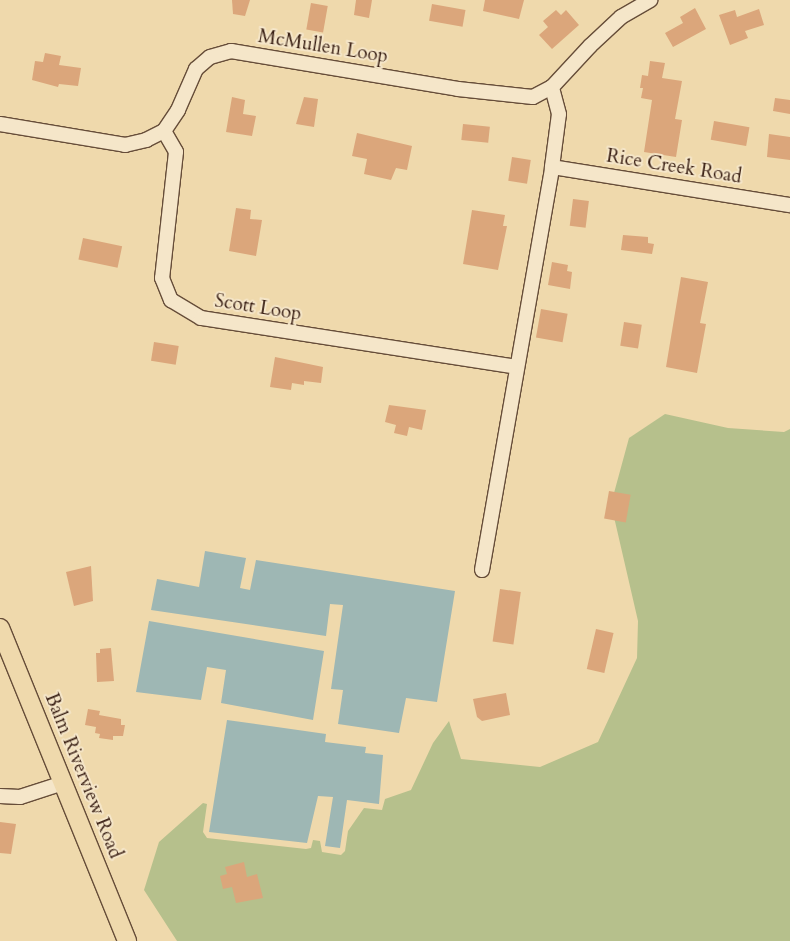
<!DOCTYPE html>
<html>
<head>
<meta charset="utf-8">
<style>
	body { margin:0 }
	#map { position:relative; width:790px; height:941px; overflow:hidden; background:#efd9ac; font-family:Cardo,serif }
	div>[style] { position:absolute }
	.green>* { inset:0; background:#b6c08c }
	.water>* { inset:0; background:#9eb7b4 }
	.building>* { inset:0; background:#dba67b; transform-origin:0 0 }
	.roads { filter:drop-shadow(1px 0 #664d39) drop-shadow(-1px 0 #664d39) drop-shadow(0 1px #664d39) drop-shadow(0 -1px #664d39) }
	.minor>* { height:14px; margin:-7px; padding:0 7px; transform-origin:7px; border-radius:7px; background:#f5e6c9 }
	.major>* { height:18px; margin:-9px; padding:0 9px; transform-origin:9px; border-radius:9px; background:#efd9ac }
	span { translate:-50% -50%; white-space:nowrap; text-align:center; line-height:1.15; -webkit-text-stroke:4px #f5e6c9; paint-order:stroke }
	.street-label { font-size:19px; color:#381e13 }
</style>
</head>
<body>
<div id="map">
	<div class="green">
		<i style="clip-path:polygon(665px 414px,728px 428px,784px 432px,790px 429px,790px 941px,177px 941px,144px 890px,159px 842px,203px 803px,207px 804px,203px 832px,207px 838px,306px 849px,311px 848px,313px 840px,320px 841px,322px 852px,341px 855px,345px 851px,348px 831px,364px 808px,382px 810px,385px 799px,411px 790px,433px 743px,449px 721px,461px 759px,540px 767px,598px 742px,637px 658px,638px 621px,611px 504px,629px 438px)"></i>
	</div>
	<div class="water">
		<i style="clip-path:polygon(205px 551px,246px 558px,240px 588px,250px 590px,256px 560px,455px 591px,437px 702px,406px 698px,399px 733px,338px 724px,343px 690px,331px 689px,343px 605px,330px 604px,326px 636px,151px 610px,157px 579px,199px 587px)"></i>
		<i style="clip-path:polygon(149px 621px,324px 651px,313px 720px,221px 703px,226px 670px,207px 667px,201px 700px,136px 692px)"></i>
		<i style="clip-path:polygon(227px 720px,326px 734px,325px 742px,366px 747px,365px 753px,383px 755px,379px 804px,347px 800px,340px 848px,325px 846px,333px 797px,318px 796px,307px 843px,209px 832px)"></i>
	</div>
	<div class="building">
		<i style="clip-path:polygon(232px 0,250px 0,245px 16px,233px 14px)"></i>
		<i style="clip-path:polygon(356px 0,372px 0,369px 18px,354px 15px)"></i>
		<i style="clip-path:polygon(485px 0,524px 0,519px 19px,483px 11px)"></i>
		<i style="left:311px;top:3px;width:17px;height:27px;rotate:10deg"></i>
		<i style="left:432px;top:4px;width:34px;height:17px;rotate:10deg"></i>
		<i style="clip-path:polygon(695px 8px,706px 29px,673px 47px,665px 33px,683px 23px,680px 17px)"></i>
		<i style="clip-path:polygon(759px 9px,764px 25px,745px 31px,748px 38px,730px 45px,719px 15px,735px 10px,737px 17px)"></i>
		<i style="clip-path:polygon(556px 10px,561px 15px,566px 10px,579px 25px,552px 49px,539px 35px,548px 27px,543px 21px)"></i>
		<i style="clip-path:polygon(45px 53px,61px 56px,59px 65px,81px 68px,78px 86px,59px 84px,58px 87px,32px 80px,35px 61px,43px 62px)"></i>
		<i style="clip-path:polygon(650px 61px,665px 63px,662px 78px,682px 81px,675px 119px,682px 120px,676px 157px,644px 152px,652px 100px,641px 98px,643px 88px,640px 88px,642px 75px,648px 76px)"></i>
		<i style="clip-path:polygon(232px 97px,245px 100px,243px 114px,256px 116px,252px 136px,226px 132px)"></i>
		<i style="clip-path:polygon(304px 97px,318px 99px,314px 127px,296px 124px)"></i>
		<i style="clip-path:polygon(775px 98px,790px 100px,790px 114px,773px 111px)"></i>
		<i style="left:714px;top:121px;width:36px;height:19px;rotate:10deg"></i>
		<i style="left:463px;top:124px;width:27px;height:16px;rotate:6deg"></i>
		<i style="clip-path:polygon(357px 133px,412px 146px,407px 170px,396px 168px,391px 180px,364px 174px,367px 159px,352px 156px)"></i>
		<i style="clip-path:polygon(769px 134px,790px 137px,790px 160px,767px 157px)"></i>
		<i style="left:512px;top:157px;width:19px;height:24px;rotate:9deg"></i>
		<i style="left:573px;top:199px;width:16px;height:27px;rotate:7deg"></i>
		<i style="clip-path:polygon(236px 208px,251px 210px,250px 219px,262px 220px,256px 256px,229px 251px)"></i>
		<i style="clip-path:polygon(472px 210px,505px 215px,503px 226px,507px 226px,498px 270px,463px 264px)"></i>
		<i style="clip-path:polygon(623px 235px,648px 237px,648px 243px,654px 244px,652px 254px,621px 250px)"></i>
		<i style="left:83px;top:238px;width:40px;height:22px;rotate:12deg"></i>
		<i style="clip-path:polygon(552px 262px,568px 265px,567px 271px,572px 272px,570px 289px,548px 285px)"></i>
		<i style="clip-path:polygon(681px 277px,708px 282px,700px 323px,706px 324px,697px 373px,666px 367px)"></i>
		<i style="left:541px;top:309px;width:27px;height:29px;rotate:10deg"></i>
		<i style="left:624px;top:322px;width:18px;height:24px;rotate:9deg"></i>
		<i style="left:154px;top:342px;width:25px;height:19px;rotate:9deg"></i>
		<i style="clip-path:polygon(275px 357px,323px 367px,321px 383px,304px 381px,304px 385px,292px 383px,291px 390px,270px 387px)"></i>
		<i style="clip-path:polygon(389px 405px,426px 410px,422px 430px,409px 427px,407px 436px,394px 433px,396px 425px,385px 422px)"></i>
		<i style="left:609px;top:491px;width:22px;height:28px;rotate:10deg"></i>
		<i style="clip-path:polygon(91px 566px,93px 601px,74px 606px,66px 572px)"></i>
		<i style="left:500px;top:589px;width:21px;height:53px;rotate:8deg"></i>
		<i style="left:596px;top:629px;width:18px;height:41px;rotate:13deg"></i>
		<i style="clip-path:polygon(111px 648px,114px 681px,97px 682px,96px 653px,100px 653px,100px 649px)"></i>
		<i style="clip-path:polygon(506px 693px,510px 715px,482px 721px,477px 717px,473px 699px)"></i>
		<i style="clip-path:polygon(88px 709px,100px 711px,99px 715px,121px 719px,121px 725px,125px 725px,123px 736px,113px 736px,113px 740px,99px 738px,100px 734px,95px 733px,96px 727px,85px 725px)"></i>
		<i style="clip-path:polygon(0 822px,16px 824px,11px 854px,0 853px)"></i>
		<i style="clip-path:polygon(244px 862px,247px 877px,257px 874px,263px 898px,236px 903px,232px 887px,223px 889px,220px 876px,227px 874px,225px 867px)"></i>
	</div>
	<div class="roads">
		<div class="minor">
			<i style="left:0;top:124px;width:127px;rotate:9.5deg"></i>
			<i style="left:125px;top:145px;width:22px;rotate:-13deg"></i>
			<i style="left:146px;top:140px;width:20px;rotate:-27deg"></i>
			<i style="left:164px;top:131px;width:25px;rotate:-56deg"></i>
			<i style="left:178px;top:110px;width:45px;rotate:-66.3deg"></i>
			<i style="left:196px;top:69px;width:18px;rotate:-41deg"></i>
			<i style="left:210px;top:57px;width:22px;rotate:-16deg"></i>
			<i style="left:231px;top:51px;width:230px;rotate:9.5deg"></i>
			<i style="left:458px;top:89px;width:75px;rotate:6.1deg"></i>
			<i style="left:533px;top:97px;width:21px;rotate:-28deg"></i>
			<i style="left:552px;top:87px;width:56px;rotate:-47.2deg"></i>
			<i style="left:590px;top:46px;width:42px;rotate:-43.1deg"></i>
			<i style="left:621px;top:17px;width:34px;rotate:-30deg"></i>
			<i style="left:164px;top:131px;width:24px;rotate:60deg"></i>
			<i style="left:176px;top:152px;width:127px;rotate:96.3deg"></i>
			<i style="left:162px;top:278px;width:24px;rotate:68deg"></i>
			<i style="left:171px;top:300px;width:35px;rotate:31deg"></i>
			<i style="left:201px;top:318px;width:319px;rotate:8.8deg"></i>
			<i style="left:552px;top:167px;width:241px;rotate:9.1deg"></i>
			<i style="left:482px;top:570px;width:409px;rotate:-80.1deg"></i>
			<i style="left:552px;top:167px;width:53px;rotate:-82.5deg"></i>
			<i style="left:559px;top:114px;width:28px;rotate:-105deg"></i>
			<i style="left:0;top:796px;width:20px;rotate:3deg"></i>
			<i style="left:20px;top:797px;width:45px;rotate:-18deg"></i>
		</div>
		<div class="major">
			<i style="left:0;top:628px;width:338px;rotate:67.9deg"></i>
		</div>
	</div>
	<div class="street-label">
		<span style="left:323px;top:47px;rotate:9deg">McMullen Loop</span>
		<span style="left:674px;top:167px;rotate:9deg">Rice Creek Road</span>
		<span style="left:258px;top:308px;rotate:9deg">Scott Loop</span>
		<span style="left:83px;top:776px;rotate:68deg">Balm Riverview Road</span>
	</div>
</div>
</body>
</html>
